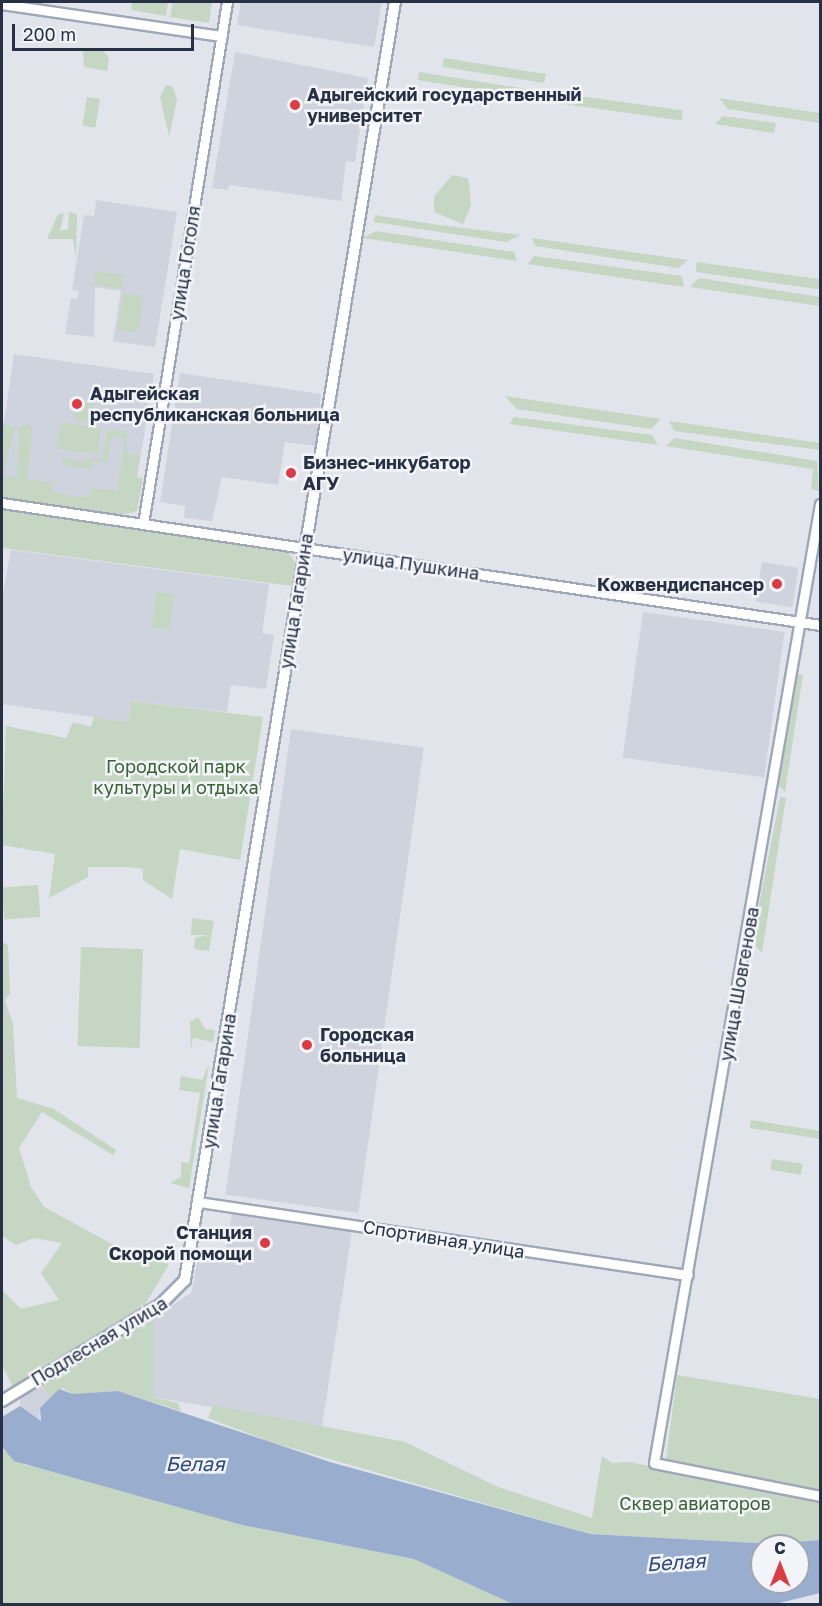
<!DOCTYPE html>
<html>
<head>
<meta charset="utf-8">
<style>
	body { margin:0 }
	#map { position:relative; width:822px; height:1606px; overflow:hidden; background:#e1e4eb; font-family:"Golos Text",sans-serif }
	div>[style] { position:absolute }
	.built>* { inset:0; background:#cfd3de; transform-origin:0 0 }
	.green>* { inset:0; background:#c5d6c2; transform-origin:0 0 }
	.round { border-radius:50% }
	.water>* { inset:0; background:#99aecf }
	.roads { filter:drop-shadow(2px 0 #9fa7b9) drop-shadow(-2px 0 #9fa7b9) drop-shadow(0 2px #9fa7b9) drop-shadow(0 -2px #9fa7b9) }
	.secondary>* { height:9px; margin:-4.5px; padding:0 4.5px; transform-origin:4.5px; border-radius:4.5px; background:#fff }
	.primary>* { height:10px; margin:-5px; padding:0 5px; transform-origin:5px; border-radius:5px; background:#fff }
	.dots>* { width:16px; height:16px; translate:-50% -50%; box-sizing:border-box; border:3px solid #f2f4f8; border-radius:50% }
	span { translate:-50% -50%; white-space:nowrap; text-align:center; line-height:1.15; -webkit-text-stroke:5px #f2f4f8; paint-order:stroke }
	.poi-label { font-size:18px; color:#283045; font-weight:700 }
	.left { translate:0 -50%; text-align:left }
	.right { translate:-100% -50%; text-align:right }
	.street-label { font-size:18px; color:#283045 }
	.park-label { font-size:18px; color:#386333 }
	.water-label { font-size:20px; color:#2d497e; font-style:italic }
	.frame { position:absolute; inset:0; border:3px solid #283045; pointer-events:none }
	.north { position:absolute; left:750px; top:1534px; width:60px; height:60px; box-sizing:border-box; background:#f2f4f8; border:2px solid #a1a6b0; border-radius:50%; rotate:0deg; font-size:16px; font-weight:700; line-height:24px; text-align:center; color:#283045 }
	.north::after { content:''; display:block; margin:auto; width:21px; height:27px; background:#dc3b43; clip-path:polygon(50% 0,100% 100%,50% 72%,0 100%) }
	.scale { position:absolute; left:12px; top:24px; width:182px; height:27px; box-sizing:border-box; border:3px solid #283045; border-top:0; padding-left:8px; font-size:18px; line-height:21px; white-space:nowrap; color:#283045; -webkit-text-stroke:4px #f2f4f8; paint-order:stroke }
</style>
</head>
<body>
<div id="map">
	<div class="built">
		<i style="clip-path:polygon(241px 2px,382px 2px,374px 47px,237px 25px)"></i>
		<i style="clip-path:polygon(235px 52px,368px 78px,355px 162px,346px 161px,341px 201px,229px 185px,228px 190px,212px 188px)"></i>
		<i style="clip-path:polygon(96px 200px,177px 212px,155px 347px,113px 341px,121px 291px,95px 287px,94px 337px,65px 334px,71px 298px,77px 299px,79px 291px,72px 290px,84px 215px,94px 216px)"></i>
		<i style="clip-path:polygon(14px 354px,154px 374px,132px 509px,2px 491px,2px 435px)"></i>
		<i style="clip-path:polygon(180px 373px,321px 394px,315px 446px,285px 442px,278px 485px,222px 477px,212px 521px,184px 518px,185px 506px,160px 502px)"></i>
		<i style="clip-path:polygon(11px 550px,269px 584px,262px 633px,274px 635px,266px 689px,231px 685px,227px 712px,131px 701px,128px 722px,2px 704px,2px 598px)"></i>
		<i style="left:762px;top:562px;width:37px;height:40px;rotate:9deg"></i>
		<i style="left:643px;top:612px;width:143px;height:147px;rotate:8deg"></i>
		<i style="left:291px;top:729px;width:134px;height:470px;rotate:8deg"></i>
		<i style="clip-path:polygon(232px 1213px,352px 1231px,322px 1426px,153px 1397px,153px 1318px,191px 1293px,199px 1254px,224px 1258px)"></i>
		<i style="clip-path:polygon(40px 1383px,50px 1398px,40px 1408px,39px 1422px,20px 1407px,20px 1396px)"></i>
	</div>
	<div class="green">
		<i style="clip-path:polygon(132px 2px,168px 2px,166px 16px,131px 10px)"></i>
		<i style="clip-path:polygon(173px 2px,212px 2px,209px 23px,170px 17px)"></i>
		<i style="clip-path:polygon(83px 48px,103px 50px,109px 58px,107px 71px,84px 67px)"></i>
		<i style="left:444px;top:58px;width:103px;height:9px;rotate:9deg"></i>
		<i style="left:419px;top:72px;width:118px;height:8px;rotate:9deg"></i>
		<i style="clip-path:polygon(166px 85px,173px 87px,177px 100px,169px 136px,160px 97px)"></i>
		<i style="left:558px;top:93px;width:126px;height:10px;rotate:8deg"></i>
		<i style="left:87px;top:97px;width:13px;height:29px;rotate:9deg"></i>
		<i style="clip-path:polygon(719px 98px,820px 113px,820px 123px,728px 109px)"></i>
		<i style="clip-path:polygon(723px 116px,776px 123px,774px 133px,715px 124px)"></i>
		<i style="clip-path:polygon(452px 175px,468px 178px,469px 185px,471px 206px,463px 224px,434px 212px,434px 197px)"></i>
		<i style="clip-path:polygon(69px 212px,77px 214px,76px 258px,73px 239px,47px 239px,58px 214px,64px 213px,60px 231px,68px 229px)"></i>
		<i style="clip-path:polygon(375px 215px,432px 224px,521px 235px,506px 242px,374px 222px)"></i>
		<i style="clip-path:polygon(376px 231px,514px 252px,517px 261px,363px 238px)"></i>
		<i style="clip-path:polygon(532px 238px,688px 260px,678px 268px,535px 246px)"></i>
		<i style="clip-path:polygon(534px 256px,682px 276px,684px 287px,528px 264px)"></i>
		<i style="left:697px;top:262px;width:124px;height:10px;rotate:8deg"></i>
		<i style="left:96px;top:271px;width:28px;height:14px;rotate:8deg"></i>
		<i style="clip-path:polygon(699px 278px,820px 297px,820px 306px,690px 287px)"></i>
		<i style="left:123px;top:293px;width:21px;height:37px;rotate:8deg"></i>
		<i style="clip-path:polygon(505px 396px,661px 419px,651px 429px,517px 409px)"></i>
		<i class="round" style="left:73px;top:400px;width:22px;height:22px"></i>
		<i style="clip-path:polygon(514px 417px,652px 435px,658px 445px,510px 424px)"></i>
		<i style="clip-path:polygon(669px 421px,820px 443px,820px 450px,674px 431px)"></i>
		<i style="clip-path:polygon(64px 422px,101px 429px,98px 454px,57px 449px,58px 429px)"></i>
		<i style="clip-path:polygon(3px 423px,15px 428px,3px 476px,17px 478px,19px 428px,28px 424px,33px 430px,27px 479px,53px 483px,52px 492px,86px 498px,94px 488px,117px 491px,125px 439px,111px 437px,107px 463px,93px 461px,92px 469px,62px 465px,63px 457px,82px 463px,89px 458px,102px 460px,107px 430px,126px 431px,127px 454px,140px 456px,136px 477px,143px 478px,137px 511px,122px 515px,2px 497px)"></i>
		<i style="clip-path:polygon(675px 438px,817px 461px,819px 491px,811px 489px,813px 469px,666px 446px)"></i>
		<i style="clip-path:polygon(2px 510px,289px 553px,295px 562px,292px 586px,2px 548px)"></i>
		<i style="left:156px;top:592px;width:18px;height:36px;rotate:6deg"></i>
		<i style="clip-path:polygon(796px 674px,803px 675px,785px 792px,778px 785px)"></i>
		<i style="clip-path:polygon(131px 701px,263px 717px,240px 860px,180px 849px,172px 899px,143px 880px,143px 869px,129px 867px,88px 867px,88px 877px,49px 898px,55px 854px,2px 845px,6px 726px,66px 738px,73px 722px,91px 727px,94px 717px,128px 722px)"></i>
		<i style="clip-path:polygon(780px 797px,786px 798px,762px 953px,752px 942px)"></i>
		<i style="left:38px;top:885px;width:32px;height:36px;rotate:86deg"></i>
		<i style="clip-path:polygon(192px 918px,214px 921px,209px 951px,194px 949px,195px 938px,207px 935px,191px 935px)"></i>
		<i style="clip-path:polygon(2px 942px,8px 945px,10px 993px,5px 1001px,13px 1024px,17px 1098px,54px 1109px,116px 1150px,113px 1155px,42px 1112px,19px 1148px,31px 1187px,44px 1207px,112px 1244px,169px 1264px,145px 1305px,13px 1387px,2px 1365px,2px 1290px,21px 1309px,59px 1300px,41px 1273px,62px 1243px,34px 1238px,16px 1245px,2px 1236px)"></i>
		<i style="left:81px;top:947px;width:62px;height:99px;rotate:2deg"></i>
		<i style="clip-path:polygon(198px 1017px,205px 1029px,215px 1030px,213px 1042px,193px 1038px,191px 1049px,190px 1022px)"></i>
		<i style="clip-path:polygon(209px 1065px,189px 1188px,170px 1183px,181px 1177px,181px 1162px,189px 1163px,200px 1093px,179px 1090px,181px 1076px,202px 1080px)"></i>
		<i style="left:751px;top:1120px;width:70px;height:8px;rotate:9deg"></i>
		<i style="left:772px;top:1159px;width:31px;height:11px;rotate:9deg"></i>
		<i style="clip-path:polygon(148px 1316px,153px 1318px,153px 1397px,178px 1403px,181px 1411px,118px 1391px,73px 1394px,62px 1388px,50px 1398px,40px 1382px)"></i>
		<i style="clip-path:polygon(677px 1375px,820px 1399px,820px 1492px,666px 1460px)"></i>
		<i style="clip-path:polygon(213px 1405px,405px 1442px,498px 1487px,592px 1518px,602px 1456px,612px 1463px,629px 1462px,820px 1501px,820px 1540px,772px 1544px,590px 1534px,271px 1442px,208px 1418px)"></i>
		<i style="clip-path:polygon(2px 1449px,25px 1465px,85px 1477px,242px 1525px,414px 1559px,513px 1604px,2px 1604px)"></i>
	</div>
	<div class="water">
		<i style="clip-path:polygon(evenodd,59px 1389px,73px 1394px,118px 1391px,330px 1462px,590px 1534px,772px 1544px,820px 1540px,820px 1593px,775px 1604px,513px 1604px,414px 1559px,242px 1525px,14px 1461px,2px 1447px,2px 1417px,20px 1406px,41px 1421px,40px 1408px,59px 1389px,762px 1546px,798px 1546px,798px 1582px,762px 1582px,762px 1546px)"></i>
	</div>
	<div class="roads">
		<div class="secondary">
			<i style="left:2px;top:4px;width:222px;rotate:8.3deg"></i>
			<i style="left:2px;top:503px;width:827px;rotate:8.48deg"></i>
			<i style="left:820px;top:504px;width:973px;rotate:99.82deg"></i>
			<i style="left:654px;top:1463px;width:169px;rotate:11.2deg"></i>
			<i style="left:143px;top:524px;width:529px;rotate:-80.86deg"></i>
			<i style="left:199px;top:1202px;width:494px;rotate:8.5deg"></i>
		</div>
		<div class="primary">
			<i style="left:2px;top:1401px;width:185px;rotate:-31.3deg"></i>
			<i style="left:160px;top:1305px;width:35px;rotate:-45deg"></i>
			<i style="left:185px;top:1280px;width:1295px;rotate:-80.67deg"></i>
		</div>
	</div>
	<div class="dots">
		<i style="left:295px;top:105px;background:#dc3b43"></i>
		<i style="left:77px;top:404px;background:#dc3b43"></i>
		<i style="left:291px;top:473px;background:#dc3b43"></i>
		<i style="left:777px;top:584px;background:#dc3b43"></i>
		<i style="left:307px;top:1045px;background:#dc3b43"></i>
		<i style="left:265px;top:1243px;background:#dc3b43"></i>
	</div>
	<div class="poi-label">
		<span class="left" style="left:307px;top:105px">Адыгейский государственный<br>университет</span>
		<span class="left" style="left:90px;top:404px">Адыгейская<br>республиканская больница</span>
		<span class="left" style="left:303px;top:473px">Бизнес-инкубатор<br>АГУ</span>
		<span class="right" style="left:764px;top:584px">Кожвендиспансер</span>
		<span class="left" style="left:320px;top:1045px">Городская<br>больница</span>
		<span class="right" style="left:252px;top:1243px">Станция<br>Скорой помощи</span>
	</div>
	<div class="street-label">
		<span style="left:185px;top:263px;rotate:-81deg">улица Гоголя</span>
		<span style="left:411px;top:564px;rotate:8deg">улица Пушкина</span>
		<span style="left:296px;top:601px;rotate:-81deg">улица Гагарина</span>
		<span style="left:739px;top:984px;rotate:-80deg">улица Шовгенова</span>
		<span style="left:219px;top:1081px;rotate:-81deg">улица Гагарина</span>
		<span style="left:444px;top:1239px;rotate:9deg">Спортивная улица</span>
		<span style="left:99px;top:1341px;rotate:-31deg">Подлесная улица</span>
	</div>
	<div class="park-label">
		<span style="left:176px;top:777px">Городской парк<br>культуры и отдыха</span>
		<span style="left:695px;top:1503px">Сквер авиаторов</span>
	</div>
	<div class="water-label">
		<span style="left:195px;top:1463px">Белая</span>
		<span style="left:676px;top:1562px;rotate:-4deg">Белая</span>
	</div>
	<div class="frame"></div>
	<div class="north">С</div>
	<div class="scale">200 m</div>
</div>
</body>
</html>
